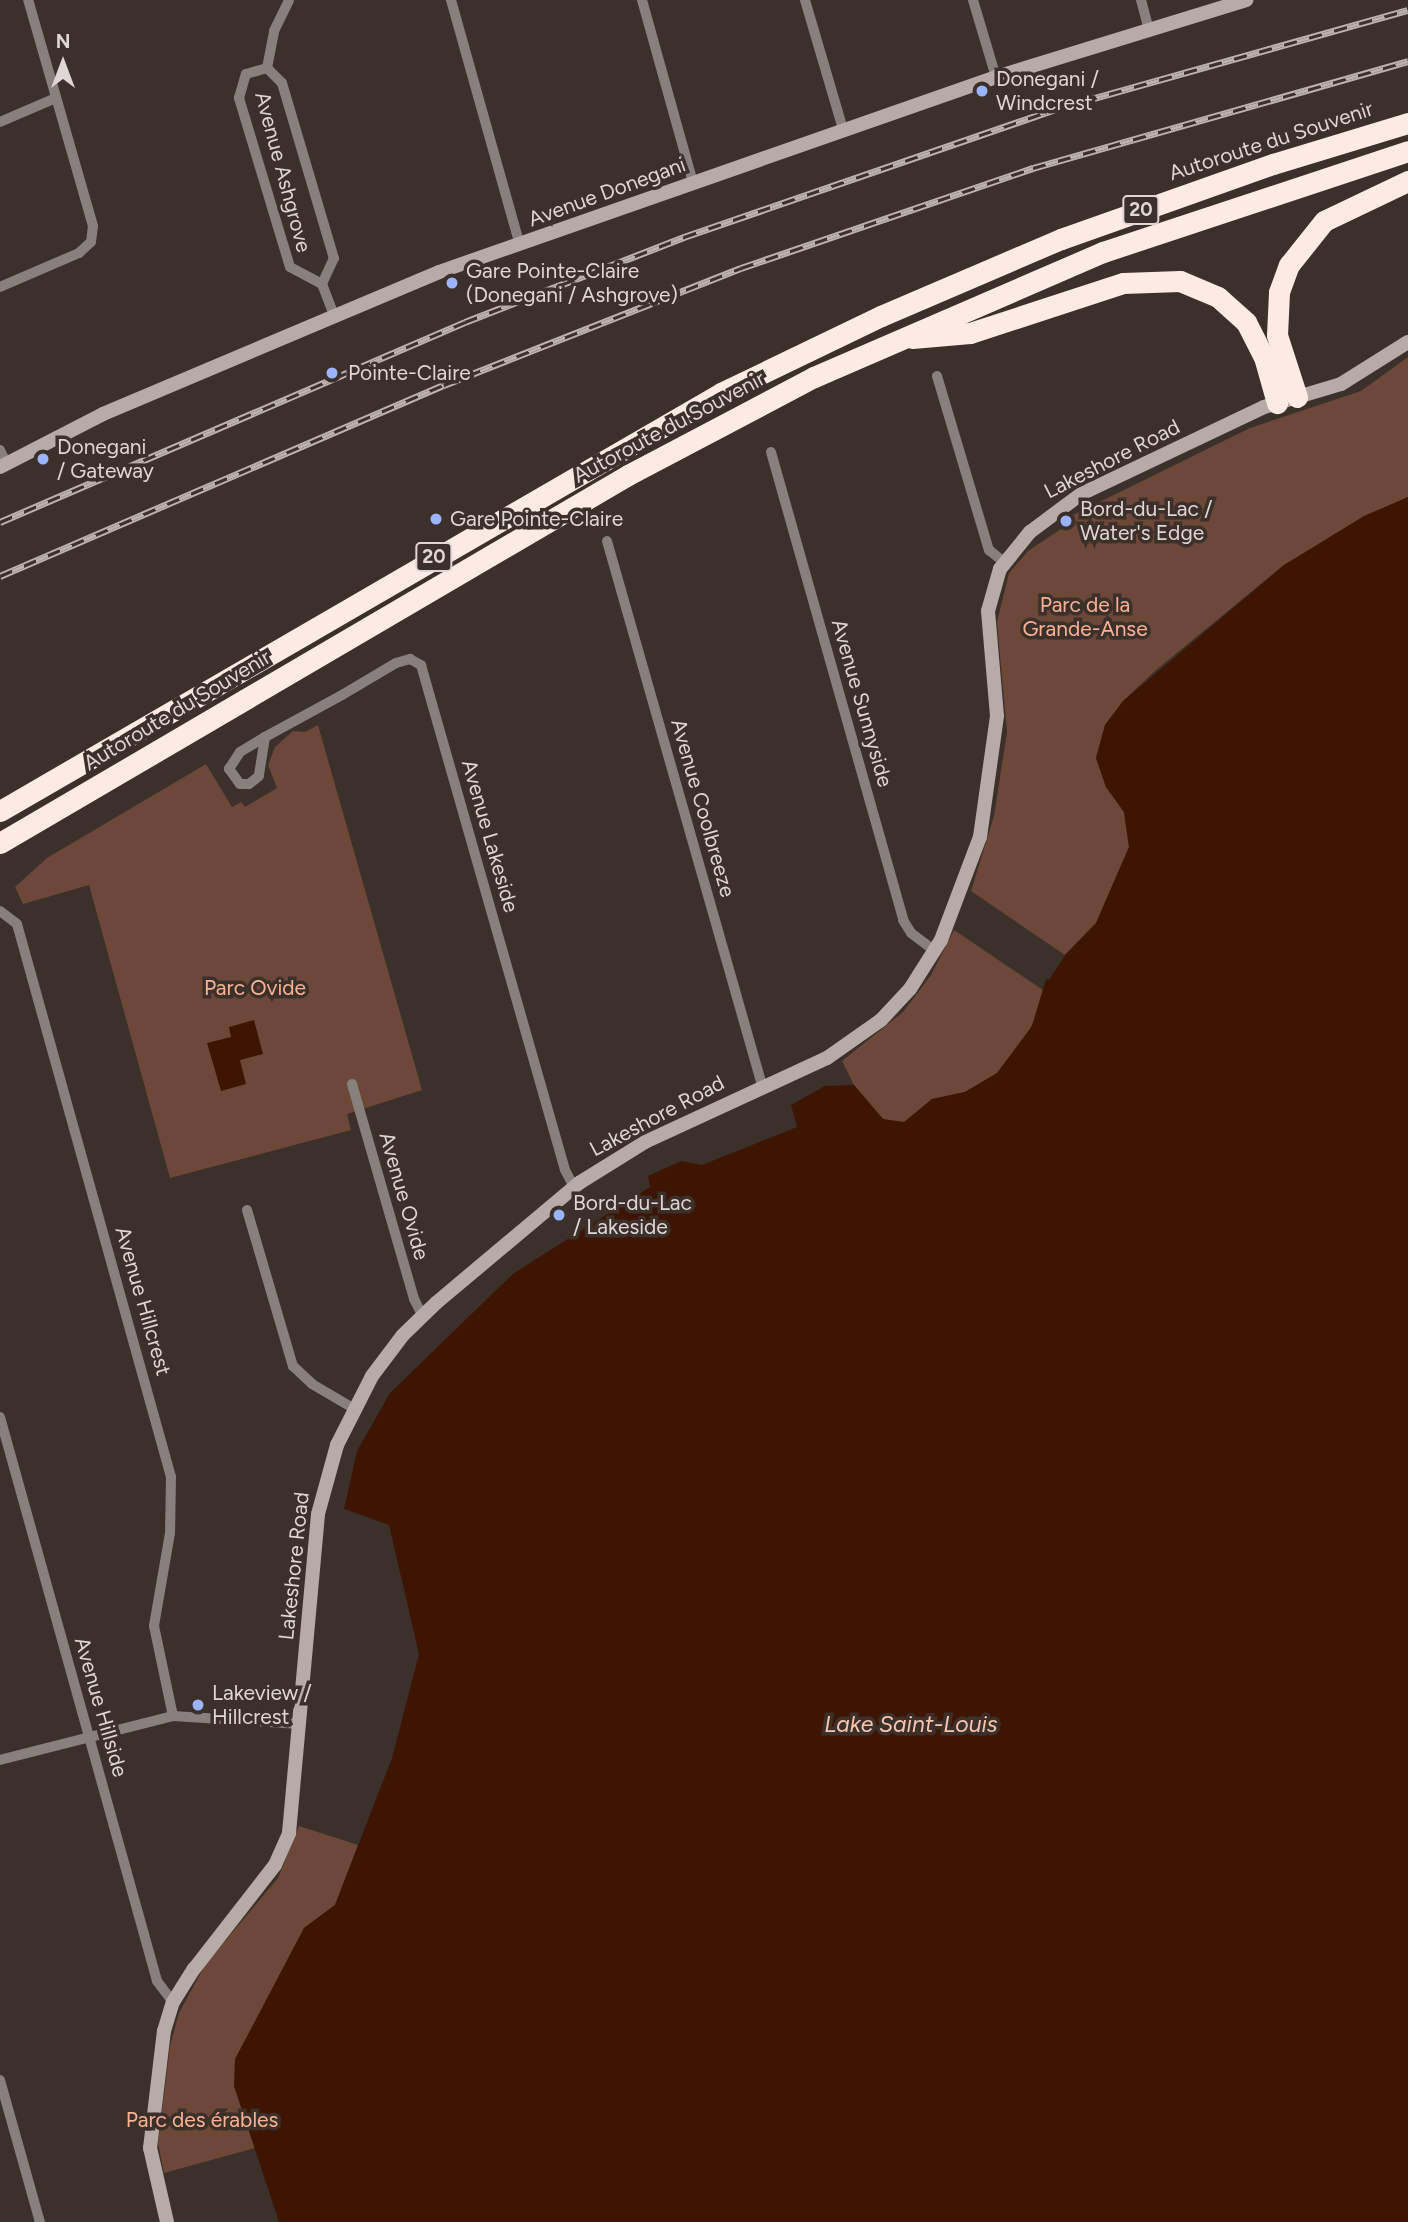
<!DOCTYPE html>
<html>
<head>
<meta charset="utf-8">
<style>
	body { margin:0 }
	#map { position:relative; width:1408px; height:2222px; overflow:hidden; background:#3c302b; font-family:Figtree,sans-serif }
	div>[style] { position:absolute }
	.green>* { inset:0; background:#6d4838 }
	.water>* { inset:0; background:#3e1502 }
	.street>* { height:10px; margin:-5px; padding:0 5px; transform-origin:5px; border-radius:5px; background:#87807d }
	.secondary>* { height:14px; margin:-7px; padding:0 7px; transform-origin:7px; border-radius:7px; background:#b6aba7 }
	.highway>* { height:21px; margin:-10.5px; padding:0 10.5px; transform-origin:10.5px; border-radius:10.5px; background:#fcebe4 }
	.rail>* { height:7px; margin-top:-3.5px; transform-origin:0; background:repeating-linear-gradient(90deg,#3c302b 0 13px,#bbb2ae 0 26px); box-sizing:border-box; border-block:2px solid #bbb2ae }
	.dots>* { width:19px; height:19px; translate:-50% -50%; box-sizing:border-box; border:4px solid #3c302b; border-radius:50% }
	span { translate:-50% -50%; white-space:nowrap; text-align:center; line-height:1.15; -webkit-text-stroke:7px #3c302b; paint-order:stroke }
	.shield-label span { padding:2px 5px; background:#3c302b; border:2px solid; border-radius:5px; -webkit-text-stroke-width:0 }
	.shield-label { font-size:19px; color:#dfd7d3; font-weight:700 }
	.poi-label { font-size:21px; color:#dfd7d3 }
	.left { translate:0 -50%; text-align:left }
	.street-label { font-size:21px; color:#dfd7d3 }
	.park-label { font-size:21px; color:#fbb294 }
	.water-label { font-size:23px; color:#fbc4ad; font-style:italic }
	.north { position:absolute; left:28px; top:28px; width:70px; height:70px; -webkit-text-stroke:5px #3c302b; paint-order:stroke; rotate:0deg; font-size:19px; font-weight:700; line-height:28px; text-align:center; color:#dfd7d3 }
	.north::after { content:''; display:block; margin:auto; width:24px; height:32px; background:#dfd7d3; clip-path:polygon(50% 0,100% 100%,50% 72%,0 100%) }
</style>
</head>
<body>
<div id="map">
	<div class="green">
		<i style="clip-path:polygon(1408px 357px,1408px 497px,1284px 565px,1156px 670px,1123px 701px,1105px 725px,1096px 758px,1106px 787px,1124px 812px,1129px 847px,1096px 923px,1065px 955px,971px 891px,994px 816px,1007px 732px,997px 622px,1009px 573px,1028px 551px,1070px 523px,1067px 518px,1250px 428px,1361px 391px)"></i>
		<i style="clip-path:polygon(318px 725px,422px 1090px,347px 1114px,351px 1130px,170px 1178px,89px 885px,23px 904px,15px 887px,47px 858px,206px 764px,232px 807px,241px 802px,245px 807px,277px 788px,268px 765px,275px 747px,293px 731px,305px 732px)"></i>
		<i style="clip-path:polygon(954px 930px,1043px 990px,1040px 1007px,1025px 1040px,997px 1073px,965px 1092px,932px 1099px,905px 1122px,892px 1122px,883px 1119px,854px 1085px,842px 1061px,903px 1012px,931px 975px)"></i>
		<i style="clip-path:polygon(299px 1826px,358px 1845px,335px 1905px,304px 1928px,234px 2086px,255px 2148px,164px 2173px,158px 2143px,170px 2046px,179px 2013px,205px 1965px,278px 1878px)"></i>
	</div>
	<div class="water">
		<i style="clip-path:polygon(1408px 497px,1408px 2222px,279px 2222px,234px 2086px,235px 2059px,304px 1928px,335px 1905px,392px 1758px,419px 1654px,389px 1525px,344px 1509px,357px 1451px,390px 1393px,514px 1273px,650px 1187px,648px 1176px,681px 1161px,702px 1165px,797px 1127px,791px 1105px,825px 1086px,854px 1085px,883px 1119px,904px 1122px,932px 1099px,965px 1092px,997px 1073px,1032px 1026px,1046px 979px,1049px 980px,1065px 955px,1096px 923px,1129px 847px,1124px 812px,1106px 787px,1096px 758px,1105px 725px,1123px 701px,1284px 565px,1364px 516px)"></i>
		<i style="clip-path:polygon(254px 1020px,263px 1054px,240px 1060px,246px 1084px,221px 1091px,207px 1043px,231px 1037px,229px 1027px)"></i>
	</div>
	<div class="street">
		<i style="left:451px;top:0;width:255px;rotate:74.3deg"></i>
		<i style="left:642px;top:0;width:190px;rotate:74.4deg"></i>
		<i style="left:805px;top:0;width:134px;rotate:73.6deg"></i>
		<i style="left:973px;top:0;width:80px;rotate:73.4deg"></i>
		<i style="left:1141px;top:0;width:31px;rotate:75deg"></i>
		<i style="left:267px;top:68px;width:21px;rotate:45deg"></i>
		<i style="left:282px;top:83px;width:183px;rotate:73.5deg"></i>
		<i style="left:334px;top:258px;width:29px;rotate:115deg"></i>
		<i style="left:322px;top:284px;width:36px;rotate:-152deg"></i>
		<i style="left:290px;top:267px;width:177px;rotate:-106.8deg"></i>
		<i style="left:239px;top:98px;width:25px;rotate:-74deg"></i>
		<i style="left:246px;top:74px;width:22px;rotate:-16deg"></i>
		<i style="left:267px;top:68px;width:38px;rotate:-79deg"></i>
		<i style="left:274px;top:31px;width:34px;rotate:-64deg"></i>
		<i style="left:0;top:122px;width:61px;rotate:-23.2deg"></i>
		<i style="left:322px;top:284px;width:34px;rotate:69deg"></i>
		<i style="left:0;top:287px;width:86px;rotate:-23.3deg"></i>
		<i style="left:79px;top:253px;width:16px;rotate:-43deg"></i>
		<i style="left:91px;top:242px;width:16px;rotate:-83deg"></i>
		<i style="left:93px;top:226px;width:235px;rotate:-106deg"></i>
		<i style="left:937px;top:376px;width:182px;rotate:73.4deg"></i>
		<i style="left:989px;top:550px;width:19px;rotate:39deg"></i>
		<i style="left:0;top:450px;width:14px;rotate:65deg"></i>
		<i style="left:771px;top:452px;width:486px;rotate:74.2deg"></i>
		<i style="left:903px;top:920px;width:15px;rotate:58deg"></i>
		<i style="left:911px;top:933px;width:30px;rotate:37deg"></i>
		<i style="left:607px;top:541px;width:566px;rotate:74.1deg"></i>
		<i style="left:265px;top:737px;width:39px;rotate:99deg"></i>
		<i style="left:259px;top:776px;width:13px;rotate:141deg"></i>
		<i style="left:249px;top:784px;width:9px;rotate:180deg"></i>
		<i style="left:240px;top:784px;width:19px;rotate:-126deg"></i>
		<i style="left:229px;top:769px;width:20px;rotate:-57deg"></i>
		<i style="left:240px;top:752px;width:29px;rotate:-31deg"></i>
		<i style="left:265px;top:737px;width:88px;rotate:-28.6deg"></i>
		<i style="left:342px;top:695px;width:63px;rotate:-30.7deg"></i>
		<i style="left:396px;top:663px;width:15px;rotate:-16deg"></i>
		<i style="left:410px;top:659px;width:13px;rotate:29deg"></i>
		<i style="left:421px;top:665px;width:525px;rotate:74.08deg"></i>
		<i style="left:565px;top:1170px;width:19px;rotate:62deg"></i>
		<i style="left:0;top:911px;width:21px;rotate:37deg"></i>
		<i style="left:17px;top:924px;width:574px;rotate:74.44deg"></i>
		<i style="left:171px;top:1477px;width:56px;rotate:91deg"></i>
		<i style="left:170px;top:1533px;width:94px;rotate:99.8deg"></i>
		<i style="left:154px;top:1626px;width:92px;rotate:78.1deg"></i>
		<i style="left:352px;top:1084px;width:224px;rotate:73.9deg"></i>
		<i style="left:414px;top:1299px;width:20px;rotate:63deg"></i>
		<i style="left:247px;top:1210px;width:163px;rotate:73.6deg"></i>
		<i style="left:293px;top:1366px;width:26px;rotate:43deg"></i>
		<i style="left:312px;top:1384px;width:48px;rotate:30.3deg"></i>
		<i style="left:0;top:1417px;width:585px;rotate:74.44deg"></i>
		<i style="left:157px;top:1981px;width:26px;rotate:53deg"></i>
		<i style="left:0;top:1760px;width:179px;rotate:-14.3deg"></i>
		<i style="left:173px;top:1716px;width:126px;rotate:3.6deg"></i>
		<i style="left:0;top:2080px;width:148px;rotate:74.3deg"></i>
	</div>
	<div class="secondary">
		<i style="left:0;top:467px;width:116px;rotate:-27.2deg"></i>
		<i style="left:103px;top:414px;width:365px;rotate:-22.9deg"></i>
		<i style="left:439px;top:272px;width:590px;rotate:-19.29deg"></i>
		<i style="left:996px;top:77px;width:262px;rotate:-17.1deg"></i>
		<i style="left:167px;top:2222px;width:76px;rotate:-102.9deg"></i>
		<i style="left:150px;top:2148px;width:118px;rotate:-83.2deg"></i>
		<i style="left:164px;top:2031px;width:30px;rotate:-73deg"></i>
		<i style="left:173px;top:2002px;width:39px;rotate:-58deg"></i>
		<i style="left:194px;top:1969px;width:132px;rotate:-52.1deg"></i>
		<i style="left:275px;top:1865px;width:35px;rotate:-66deg"></i>
		<i style="left:289px;top:1833px;width:320px;rotate:-84.8deg"></i>
		<i style="left:318px;top:1514px;width:72px;rotate:-74.6deg"></i>
		<i style="left:337px;top:1445px;width:77px;rotate:-63.1deg"></i>
		<i style="left:372px;top:1376px;width:51px;rotate:-52.9deg"></i>
		<i style="left:403px;top:1335px;width:46px;rotate:-44.1deg"></i>
		<i style="left:436px;top:1303px;width:187px;rotate:-40deg"></i>
		<i style="left:579px;top:1183px;width:78px;rotate:-31.8deg"></i>
		<i style="left:645px;top:1142px;width:200px;rotate:-24.8deg"></i>
		<i style="left:827px;top:1058px;width:66px;rotate:-35.1deg"></i>
		<i style="left:881px;top:1020px;width:42px;rotate:-46.9deg"></i>
		<i style="left:910px;top:989px;width:58px;rotate:-57.7deg"></i>
		<i style="left:941px;top:940px;width:110px;rotate:-69.3deg"></i>
		<i style="left:980px;top:837px;width:122px;rotate:-82deg"></i>
		<i style="left:997px;top:716px;width:105px;rotate:-94.9deg"></i>
		<i style="left:988px;top:611px;width:44px;rotate:-74.1deg"></i>
		<i style="left:1000px;top:569px;width:48px;rotate:-51deg"></i>
		<i style="left:1030px;top:532px;width:64px;rotate:-36.7deg"></i>
		<i style="left:1081px;top:494px;width:203px;rotate:-25.4deg"></i>
		<i style="left:1264px;top:407px;width:80px;rotate:-16.6deg"></i>
		<i style="left:1341px;top:384px;width:79px;rotate:-32.1deg"></i>
	</div>
	<div class="highway">
		<i style="left:912px;top:338px;width:58px;rotate:-4.9deg"></i>
		<i style="left:970px;top:333px;width:161px;rotate:-18.1deg"></i>
		<i style="left:1123px;top:283px;width:57px;rotate:-2deg"></i>
		<i style="left:1180px;top:281px;width:41px;rotate:22.8deg"></i>
		<i style="left:1218px;top:297px;width:38px;rotate:42deg"></i>
		<i style="left:1246px;top:322px;width:39px;rotate:63deg"></i>
		<i style="left:1264px;top:357px;width:48px;rotate:74.2deg"></i>
		<i style="left:1297px;top:397px;width:65px;rotate:-107.9deg"></i>
		<i style="left:1277px;top:335px;width:43px;rotate:-87.3deg"></i>
		<i style="left:1279px;top:292px;width:29px;rotate:-70deg"></i>
		<i style="left:1289px;top:265px;width:56px;rotate:-51.5deg"></i>
		<i style="left:1324px;top:221px;width:93px;rotate:-25.5deg"></i>
		<i style="left:0;top:811px;width:833px;rotate:-30.1deg"></i>
		<i style="left:721px;top:393px;width:178px;rotate:-25.7deg"></i>
		<i style="left:881px;top:316px;width:196px;rotate:-23.2deg"></i>
		<i style="left:1061px;top:239px;width:225px;rotate:-19.5deg"></i>
		<i style="left:1273px;top:164px;width:141px;rotate:-16.9deg"></i>
		<i style="left:0;top:843px;width:728px;rotate:-30.37deg"></i>
		<i style="left:628px;top:475px;width:210px;rotate:-27.8deg"></i>
		<i style="left:814px;top:377px;width:315px;rotate:-23.4deg"></i>
		<i style="left:1103px;top:252px;width:321px;rotate:-18.3deg"></i>
	</div>
	<div class="rail">
		<i style="left:0;top:522px;width:506px;rotate:-23.27deg"></i>
		<i style="left:465px;top:322px;width:235px;rotate:-21.2deg"></i>
		<i style="left:684px;top:237px;width:397px;rotate:-19deg"></i>
		<i style="left:1059px;top:108px;width:362px;rotate:-15.7deg"></i>
		<i style="left:0;top:576px;width:483px;rotate:-23.3deg"></i>
		<i style="left:444px;top:385px;width:319px;rotate:-21.5deg"></i>
		<i style="left:741px;top:268px;width:309px;rotate:-18.9deg"></i>
		<i style="left:1033px;top:168px;width:390px;rotate:-15.9deg"></i>
	</div>
	<div class="dots">
		<i style="left:982px;top:91px;background:#9ab5fd"></i>
		<i style="left:452px;top:283px;background:#9ab5fd"></i>
		<i style="left:332px;top:373px;background:#9ab5fd"></i>
		<i style="left:43px;top:459px;background:#9ab5fd"></i>
		<i style="left:436px;top:519px;background:#9ab5fd"></i>
		<i style="left:1066px;top:521px;background:#9ab5fd"></i>
		<i style="left:559px;top:1215px;background:#9ab5fd"></i>
		<i style="left:198px;top:1705px;background:#9ab5fd"></i>
	</div>
	<div class="shield-label">
		<span style="left:1141px;top:210px">20</span>
		<span style="left:434px;top:557px">20</span>
	</div>
	<div class="poi-label">
		<span class="left" style="left:996px;top:91px">Donegani /<br>Windcrest</span>
		<span class="left" style="left:466px;top:283px">Gare Pointe-Claire<br>(Donegani / Ashgrove)</span>
		<span class="left" style="left:348px;top:373px">Pointe-Claire</span>
		<span class="left" style="left:57px;top:459px">Donegani<br>/ Gateway</span>
		<span class="left" style="left:1080px;top:521px">Bord-du-Lac /<br>Water's Edge</span>
		<span class="left" style="left:450px;top:519px">Gare Pointe-Claire</span>
		<span class="left" style="left:573px;top:1215px">Bord-du-Lac<br>/ Lakeside</span>
		<span class="left" style="left:212px;top:1705px">Lakeview /<br>Hillcrest</span>
	</div>
	<div class="street-label">
		<span style="left:1271px;top:141px;rotate:-18deg">Autoroute du Souvenir</span>
		<span style="left:283px;top:172px;rotate:75deg">Avenue Ashgrove</span>
		<span style="left:607px;top:192px;rotate:-20deg">Avenue Donegani</span>
		<span style="left:669px;top:427px;rotate:-28deg">Autoroute du Souvenir</span>
		<span style="left:1112px;top:459px;rotate:-27deg">Lakeshore Road</span>
		<span style="left:862px;top:703px;rotate:74deg">Avenue Sunnyside</span>
		<span style="left:177px;top:710px;rotate:-31deg">Autoroute du Souvenir</span>
		<span style="left:703px;top:808px;rotate:74deg">Avenue Coolbreeze</span>
		<span style="left:490px;top:836px;rotate:74deg">Avenue Lakeside</span>
		<span style="left:657px;top:1116px;rotate:-28deg">Lakeshore Road</span>
		<span style="left:404px;top:1196px;rotate:74deg">Avenue Ovide</span>
		<span style="left:143px;top:1301px;rotate:74deg">Avenue Hillcrest</span>
		<span style="left:294px;top:1566px;rotate:-84deg">Lakeshore Road</span>
		<span style="left:101px;top:1707px;rotate:74deg">Avenue Hillside</span>
	</div>
	<div class="park-label">
		<span style="left:1085px;top:617px">Parc de la<br>Grande-Anse</span>
		<span style="left:255px;top:988px">Parc Ovide</span>
		<span style="left:202px;top:2120px">Parc des érables</span>
	</div>
	<div class="water-label">
		<span style="left:911px;top:1724px">Lake Saint-Louis</span>
	</div>
	<div class="north">N</div>
</div>
</body>
</html>
